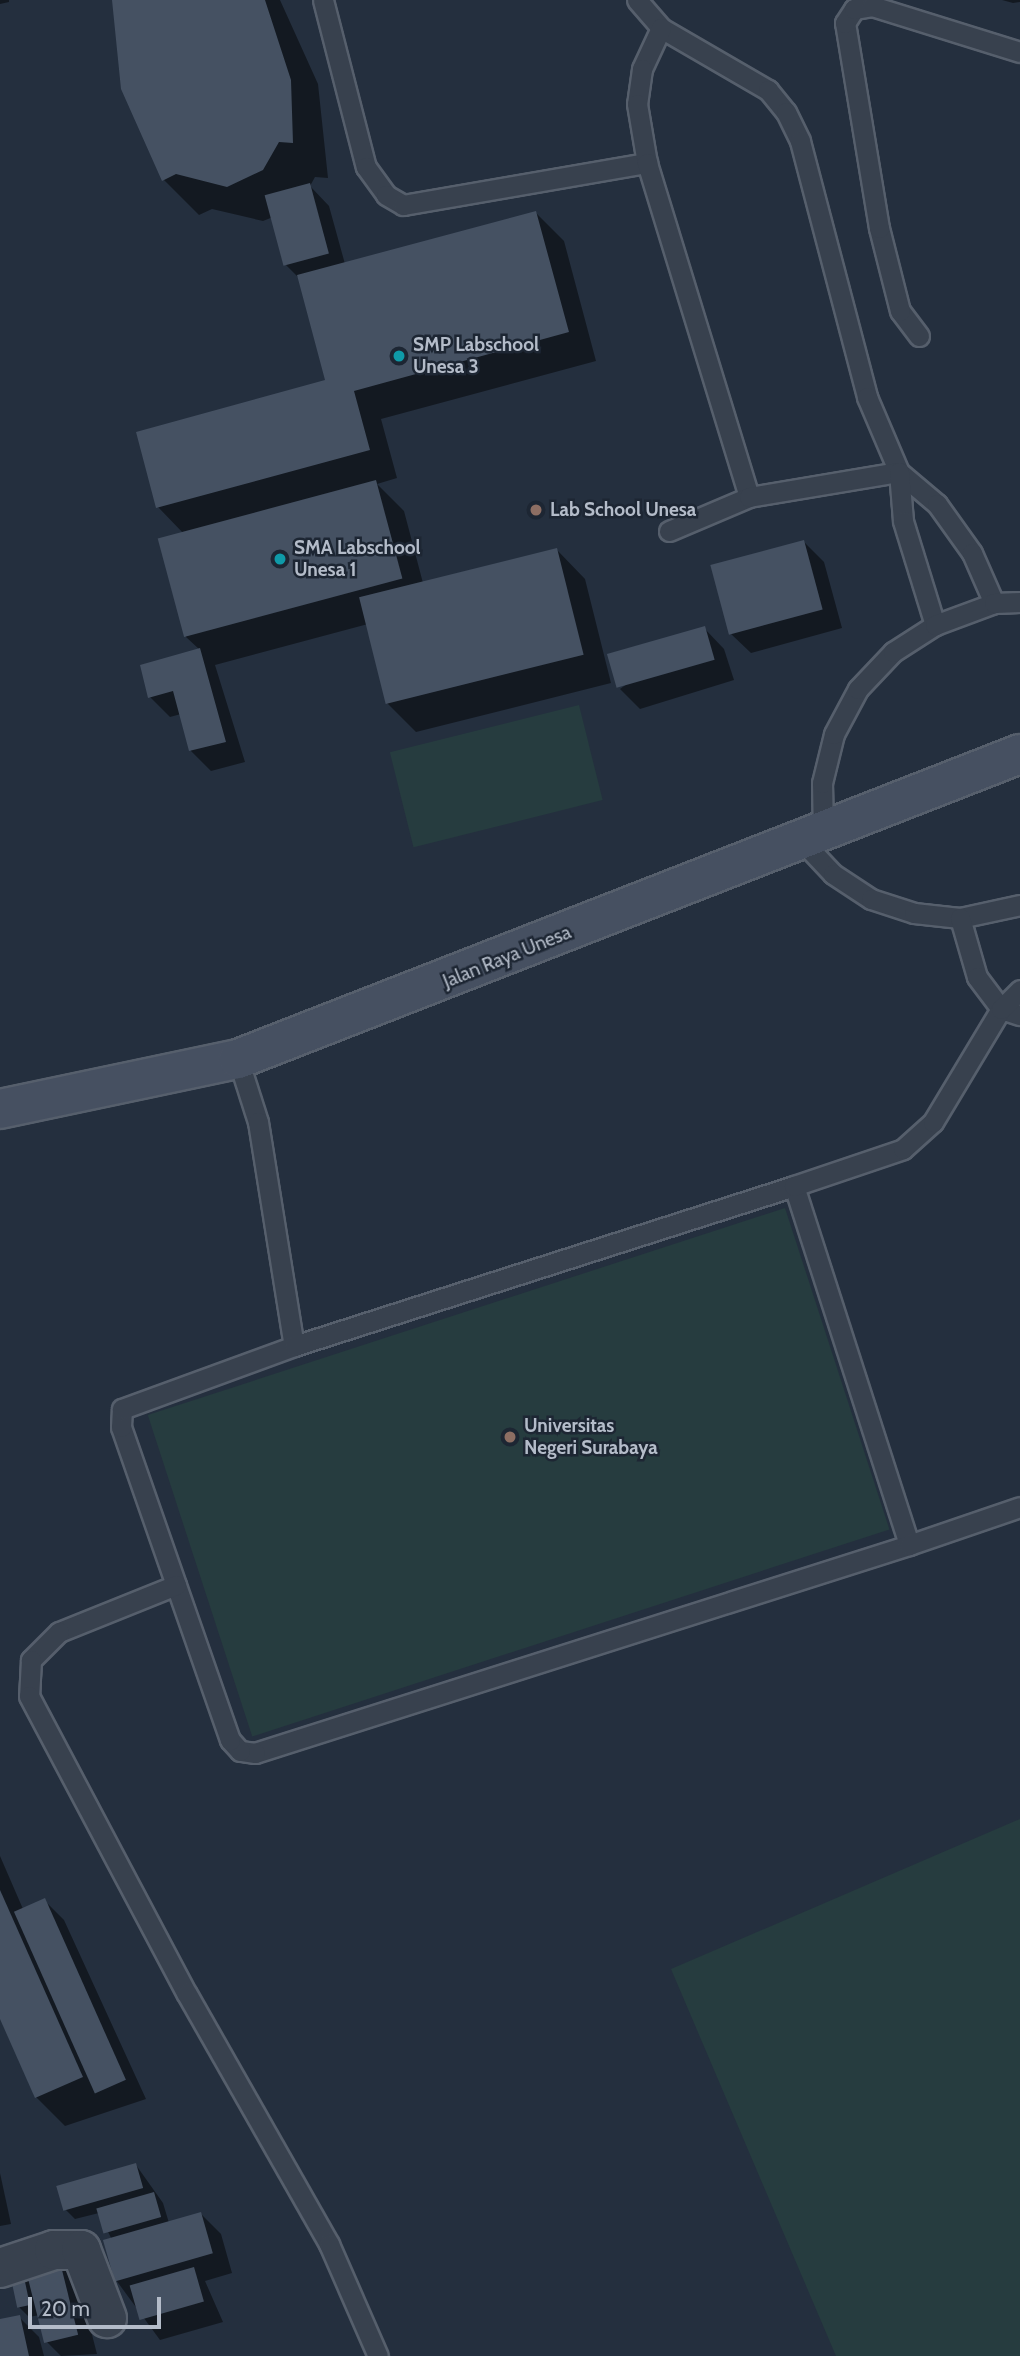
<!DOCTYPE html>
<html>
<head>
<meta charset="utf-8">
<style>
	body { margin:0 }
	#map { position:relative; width:1020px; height:2356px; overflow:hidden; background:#242f3e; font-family:Cabin,sans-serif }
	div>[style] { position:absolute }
	.green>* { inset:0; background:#263c3f; transform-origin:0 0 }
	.shadow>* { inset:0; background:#0007 }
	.building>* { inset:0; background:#455162; transform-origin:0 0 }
	.roads { filter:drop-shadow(2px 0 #565f6c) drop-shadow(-2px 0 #565f6c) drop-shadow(0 2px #565f6c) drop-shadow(0 -2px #565f6c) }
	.service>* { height:19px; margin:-9.5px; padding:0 9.5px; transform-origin:9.5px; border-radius:9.5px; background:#38414e }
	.minor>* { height:38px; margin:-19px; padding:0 19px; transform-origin:19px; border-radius:19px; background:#38414e }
	.secondary>* { height:38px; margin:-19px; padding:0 19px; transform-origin:19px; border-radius:19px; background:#465061 }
	.dots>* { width:19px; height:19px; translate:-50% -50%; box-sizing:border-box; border:4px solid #1d2633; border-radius:50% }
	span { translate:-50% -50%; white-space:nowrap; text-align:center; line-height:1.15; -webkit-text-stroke:5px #1d2633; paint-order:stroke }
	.poi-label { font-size:19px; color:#b4bcc9; font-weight:700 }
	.left { translate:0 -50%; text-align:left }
	.street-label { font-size:19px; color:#b4bcc9 }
	.scale { position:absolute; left:28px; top:2297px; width:133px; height:32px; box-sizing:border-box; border:4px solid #b4bcc9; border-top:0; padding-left:9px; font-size:21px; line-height:24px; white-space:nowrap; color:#b4bcc9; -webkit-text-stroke:5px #1d2633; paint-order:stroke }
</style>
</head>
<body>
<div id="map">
	<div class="green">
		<i style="left:579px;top:705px;width:98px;height:195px;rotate:76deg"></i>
		<i style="left:785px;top:1208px;width:338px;height:670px;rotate:72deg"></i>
		<i style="clip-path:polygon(1020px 1819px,1020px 2356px,836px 2356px,671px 1969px)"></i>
	</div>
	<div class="shadow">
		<i style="clip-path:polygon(0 0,9px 0,9px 2px,0 4px)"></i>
		<i style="clip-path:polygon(114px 0,280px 0,318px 84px,328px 178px,315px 177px,310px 186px,329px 206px,345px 264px,536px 213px,564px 241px,596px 361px,381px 419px,397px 478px,377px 484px,404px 511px,423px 583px,557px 550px,585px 579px,611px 683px,416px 732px,387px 703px,368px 624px,215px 665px,245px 762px,211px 771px,191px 751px,181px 714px,170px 717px,150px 697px,200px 650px,186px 637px,184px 534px,158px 507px,327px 382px,299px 278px,286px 265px,273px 217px,263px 221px,212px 209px,199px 215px,164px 180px,123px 88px)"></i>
		<i style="clip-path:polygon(1002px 0,1020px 0,1020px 2px,1013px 3px)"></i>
		<i style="clip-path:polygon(804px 542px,824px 562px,842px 628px,751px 653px,730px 633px)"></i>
		<i style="clip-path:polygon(704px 628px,724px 649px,734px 680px,640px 709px,620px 689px)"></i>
		<i style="clip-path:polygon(0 1856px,23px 1909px,44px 1900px,64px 1920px,146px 2099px,65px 2126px,36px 2097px,0 2015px)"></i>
		<i style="clip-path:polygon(136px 2165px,163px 2203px,169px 2223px,201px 2214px,221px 2234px,232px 2273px,205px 2281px,223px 2322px,160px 2340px,116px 2280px,112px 2240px,99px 2213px,75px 2219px,65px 2209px)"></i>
		<i style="clip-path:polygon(0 2173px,11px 2224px,0 2226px)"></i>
		<i style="clip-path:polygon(58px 2260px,78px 2280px,97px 2354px,61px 2356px,47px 2342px,40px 2315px,29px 2317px,19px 2307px,10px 2267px)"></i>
		<i style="clip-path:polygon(19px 2317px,39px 2337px,44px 2356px,0 2356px,0 2321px)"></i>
	</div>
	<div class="building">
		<i style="clip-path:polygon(112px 0,265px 0,291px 80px,293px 143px,279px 142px,263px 170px,227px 187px,176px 174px,162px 181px,121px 89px)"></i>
		<i style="left:310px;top:183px;width:73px;height:47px;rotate:75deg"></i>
		<i style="clip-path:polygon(536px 211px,569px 332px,354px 391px,370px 450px,156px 508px,136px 432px,325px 380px,297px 275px)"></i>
		<i style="left:376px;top:480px;width:102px;height:226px;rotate:75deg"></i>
		<i style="left:804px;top:540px;width:72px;height:97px;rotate:75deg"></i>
		<i style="left:557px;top:548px;width:110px;height:204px;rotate:76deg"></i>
		<i style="left:705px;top:626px;width:35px;height:102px;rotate:74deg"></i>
		<i style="clip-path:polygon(200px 648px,226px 742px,189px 751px,173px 691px,148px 698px,140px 665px)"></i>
		<i style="clip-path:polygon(0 1890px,83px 2077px,35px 2098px,0 2019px)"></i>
		<i style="left:45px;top:1898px;width:199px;height:34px;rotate:66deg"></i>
		<i style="left:136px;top:2163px;width:26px;height:83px;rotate:74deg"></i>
		<i style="left:154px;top:2192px;width:26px;height:60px;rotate:74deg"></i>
		<i style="left:201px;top:2212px;width:43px;height:102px;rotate:74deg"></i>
		<i style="left:59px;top:2258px;width:79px;height:35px;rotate:76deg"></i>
		<i style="left:21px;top:2263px;width:43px;height:13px;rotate:78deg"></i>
		<i style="left:194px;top:2267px;width:36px;height:67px;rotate:74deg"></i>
		<i style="clip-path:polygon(20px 2315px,29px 2356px,0 2356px,0 2319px)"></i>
	</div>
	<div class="roads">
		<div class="service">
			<i style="left:323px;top:0;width:172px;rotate:75.6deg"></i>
			<i style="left:366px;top:167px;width:34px;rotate:54deg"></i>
			<i style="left:386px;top:195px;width:20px;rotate:30deg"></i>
			<i style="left:403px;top:205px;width:248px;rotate:-9.8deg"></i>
			<i style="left:637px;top:0;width:37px;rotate:49deg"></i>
			<i style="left:661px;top:28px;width:124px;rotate:30.1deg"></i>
			<i style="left:768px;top:90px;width:28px;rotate:51deg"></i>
			<i style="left:786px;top:112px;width:32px;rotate:64deg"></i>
			<i style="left:800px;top:141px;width:265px;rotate:75.3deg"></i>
			<i style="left:867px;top:397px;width:82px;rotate:66.9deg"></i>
			<i style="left:899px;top:472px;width:50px;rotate:40.1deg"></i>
			<i style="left:937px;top:504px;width:60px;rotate:54.5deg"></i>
			<i style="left:972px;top:553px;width:55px;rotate:66.3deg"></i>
			<i style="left:661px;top:28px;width:45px;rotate:114.9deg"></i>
			<i style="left:642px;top:69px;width:35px;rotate:98deg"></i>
			<i style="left:637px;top:104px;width:60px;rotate:80.4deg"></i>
			<i style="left:647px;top:163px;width:349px;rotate:73deg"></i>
			<i style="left:919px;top:336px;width:31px;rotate:-127deg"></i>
			<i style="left:900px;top:311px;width:86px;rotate:-104.2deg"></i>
			<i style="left:879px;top:228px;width:208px;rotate:-99.4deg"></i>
			<i style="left:845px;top:23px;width:17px;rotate:-57deg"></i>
			<i style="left:854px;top:9px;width:18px;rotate:-9deg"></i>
			<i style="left:872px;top:6px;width:155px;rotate:17.3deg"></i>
			<i style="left:669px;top:531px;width:87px;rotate:-23deg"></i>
			<i style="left:749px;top:497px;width:152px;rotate:-9.5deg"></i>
			<i style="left:899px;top:472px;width:49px;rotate:85.3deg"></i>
			<i style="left:903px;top:521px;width:109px;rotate:72.9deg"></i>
			<i style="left:823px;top:834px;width:51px;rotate:-91.1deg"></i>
			<i style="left:822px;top:783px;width:50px;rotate:-76.2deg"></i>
			<i style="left:834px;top:734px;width:51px;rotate:-61.9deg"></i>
			<i style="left:858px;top:689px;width:51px;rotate:-46.6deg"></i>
			<i style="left:893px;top:652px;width:50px;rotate:-32.7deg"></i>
			<i style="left:935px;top:625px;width:63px;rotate:-20.4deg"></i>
			<i style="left:994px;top:603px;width:26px;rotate:-2deg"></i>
			<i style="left:802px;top:841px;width:45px;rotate:46.8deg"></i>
			<i style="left:833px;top:874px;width:45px;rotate:33.3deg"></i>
			<i style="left:871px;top:899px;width:45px;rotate:18deg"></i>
			<i style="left:914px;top:913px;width:46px;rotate:6.2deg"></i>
			<i style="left:960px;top:918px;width:61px;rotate:-12.2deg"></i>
			<i style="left:960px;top:918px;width:61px;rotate:73.9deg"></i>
			<i style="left:977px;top:977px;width:40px;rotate:53deg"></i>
			<i style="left:1001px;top:1009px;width:20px;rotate:18deg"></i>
			<i style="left:238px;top:1059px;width:66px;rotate:72.4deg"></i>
			<i style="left:258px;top:1122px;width:227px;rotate:80.9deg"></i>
			<i style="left:794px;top:1186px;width:377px;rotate:72.2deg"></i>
			<i style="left:909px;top:1545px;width:686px;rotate:162.36deg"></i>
			<i style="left:255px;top:1753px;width:15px;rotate:-172deg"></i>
			<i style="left:240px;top:1751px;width:15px;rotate:-132deg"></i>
			<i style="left:230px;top:1740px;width:331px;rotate:-109.2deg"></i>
			<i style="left:121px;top:1427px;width:18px;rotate:-87deg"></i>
			<i style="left:122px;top:1409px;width:183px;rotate:-20.1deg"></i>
			<i style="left:294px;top:1346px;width:525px;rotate:-17.74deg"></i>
			<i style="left:794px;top:1186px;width:115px;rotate:-18.7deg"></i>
			<i style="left:903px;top:1149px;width:40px;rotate:-42deg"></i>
			<i style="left:933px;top:1122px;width:132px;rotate:-59deg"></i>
			<i style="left:1001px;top:1009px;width:27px;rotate:-45deg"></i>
			<i style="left:909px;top:1545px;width:117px;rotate:-18.9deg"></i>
			<i style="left:176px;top:1585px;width:126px;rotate:158.1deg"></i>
			<i style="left:59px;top:1632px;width:40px;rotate:135deg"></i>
			<i style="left:31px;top:1660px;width:36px;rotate:93deg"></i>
			<i style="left:29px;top:1696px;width:337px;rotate:62.1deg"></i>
			<i style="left:187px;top:1994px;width:288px;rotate:60.4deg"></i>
			<i style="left:329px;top:2244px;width:122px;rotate:66.4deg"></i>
		</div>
		<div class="minor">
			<i style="left:0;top:2268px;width:57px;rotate:-18.4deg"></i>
			<i style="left:54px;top:2250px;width:27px"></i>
			<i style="left:81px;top:2250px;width:73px;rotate:69.1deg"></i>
		</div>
		<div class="secondary">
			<i style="left:0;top:1109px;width:243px;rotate:-11.9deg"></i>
			<i style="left:238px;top:1059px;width:839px;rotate:-21.31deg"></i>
		</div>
	</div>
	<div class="dots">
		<i style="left:399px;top:356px;background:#0f9aa8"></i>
		<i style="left:536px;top:510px;background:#8d6e63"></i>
		<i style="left:280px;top:559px;background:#0f9aa8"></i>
		<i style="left:510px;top:1437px;background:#8d6e63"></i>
	</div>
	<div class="poi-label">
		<span class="left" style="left:413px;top:356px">SMP Labschool<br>Unesa 3</span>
		<span class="left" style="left:550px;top:510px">Lab School Unesa</span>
		<span class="left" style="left:294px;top:559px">SMA Labschool<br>Unesa 1</span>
		<span class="left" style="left:524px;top:1437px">Universitas<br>Negeri Surabaya</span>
	</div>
	<div class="street-label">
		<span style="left:507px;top:957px;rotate:-22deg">Jalan Raya Unesa</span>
	</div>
	<div class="scale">20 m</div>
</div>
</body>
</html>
